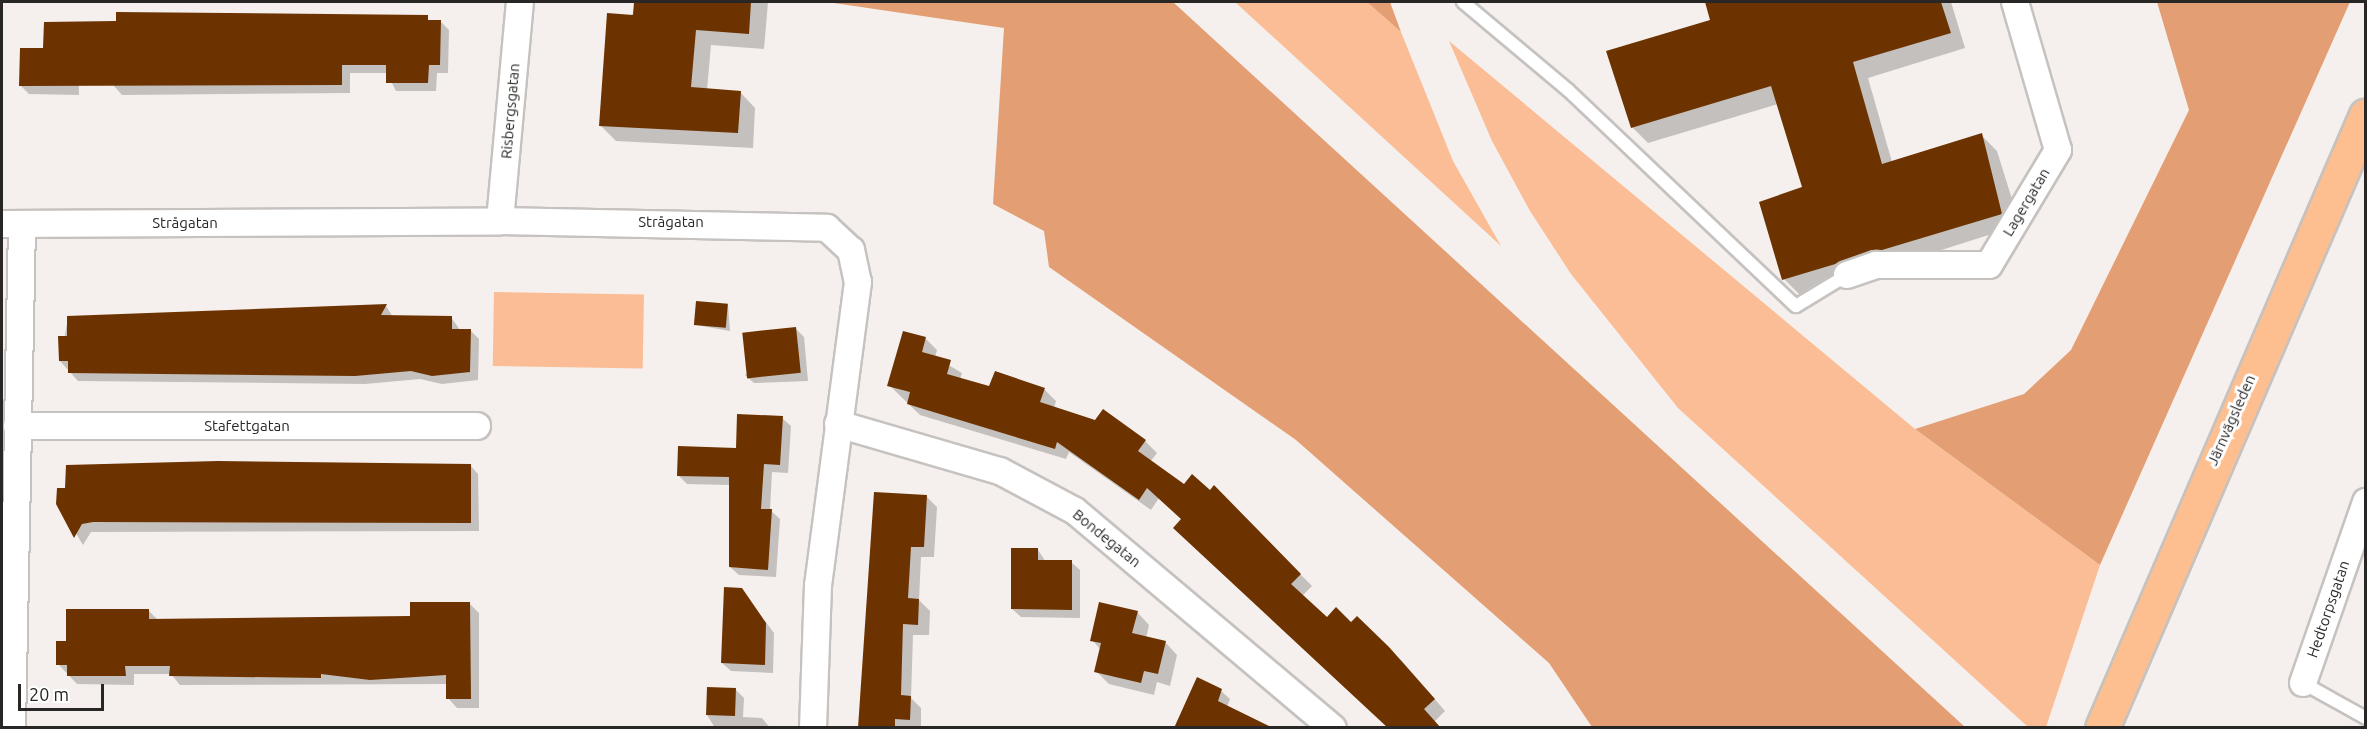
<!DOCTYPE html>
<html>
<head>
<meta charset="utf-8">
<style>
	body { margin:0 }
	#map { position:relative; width:2367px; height:729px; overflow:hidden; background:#f5f0ed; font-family:Ubuntu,sans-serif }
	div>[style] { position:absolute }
	.green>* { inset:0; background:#fbbd95; transform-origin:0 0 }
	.forest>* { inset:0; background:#e39f73 }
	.shadow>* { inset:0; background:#0003 }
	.building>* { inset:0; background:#6c3300; transform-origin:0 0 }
	.roads { filter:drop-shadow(2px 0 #c6c2bf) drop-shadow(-2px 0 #c6c2bf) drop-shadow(0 2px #c6c2bf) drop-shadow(0 -2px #c6c2bf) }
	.lane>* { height:12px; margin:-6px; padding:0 6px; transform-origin:6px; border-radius:6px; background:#fff }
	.street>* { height:26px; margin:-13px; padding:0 13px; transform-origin:13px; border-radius:13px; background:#fff }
	.primary>* { height:33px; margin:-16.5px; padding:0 16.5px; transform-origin:16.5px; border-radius:16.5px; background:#fdbe90 }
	span { translate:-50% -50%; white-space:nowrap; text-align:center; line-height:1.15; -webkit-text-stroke:6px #fff; paint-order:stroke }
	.street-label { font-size:15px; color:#292726 }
	.frame { position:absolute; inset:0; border:3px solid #292726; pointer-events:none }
	.scale { position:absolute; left:18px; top:684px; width:86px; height:27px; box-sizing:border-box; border:3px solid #292726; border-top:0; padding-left:8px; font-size:18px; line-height:21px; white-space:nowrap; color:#292726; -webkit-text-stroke:4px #fff; paint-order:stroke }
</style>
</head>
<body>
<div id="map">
	<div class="green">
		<i style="clip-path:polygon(1235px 2px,1367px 2px,1401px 32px,1453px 161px,1501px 246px)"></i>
		<i style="clip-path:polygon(1449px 41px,1915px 429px,2100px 565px,2046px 727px,2028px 727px,1678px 408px,1571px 274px,1530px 211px,1492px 141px)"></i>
		<i style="left:494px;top:292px;width:150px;height:74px;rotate:1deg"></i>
	</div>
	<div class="forest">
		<i style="clip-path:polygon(827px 2px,1173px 2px,1965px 727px,1592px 727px,1549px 663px,1296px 440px,1049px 267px,1044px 231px,993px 204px,1004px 28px)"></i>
		<i style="clip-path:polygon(1367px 2px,1390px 2px,1401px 32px)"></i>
		<i style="clip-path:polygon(2157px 2px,2350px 2px,2100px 565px,1915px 429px,2024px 394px,2071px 350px,2189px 110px)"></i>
	</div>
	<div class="shadow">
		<i style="clip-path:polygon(636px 2px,768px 2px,764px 49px,711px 45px,707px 90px,740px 92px,755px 108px,753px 148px,616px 141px,600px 125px)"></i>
		<i style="clip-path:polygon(1706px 2px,1951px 2px,1965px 48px,1868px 78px,1892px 162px,1981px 135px,1997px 151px,2020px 225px,1800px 295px,1784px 279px,1804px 188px,1778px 104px,1648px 143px,1632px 127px,1712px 21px)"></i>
		<i style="clip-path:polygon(117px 14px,440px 21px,449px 30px,448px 73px,437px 73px,436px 91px,396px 91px,387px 73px,350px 73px,350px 93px,122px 95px,114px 86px)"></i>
		<i style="clip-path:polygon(78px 32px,79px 95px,29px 94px,21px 86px,45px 50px)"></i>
		<i style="clip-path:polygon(728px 305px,730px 331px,696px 325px)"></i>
		<i style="clip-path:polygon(386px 306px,393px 317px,451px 317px,460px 330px,470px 330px,479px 339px,478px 380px,442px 384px,420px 379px,365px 384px,78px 381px,60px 361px,68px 318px)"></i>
		<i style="clip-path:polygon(796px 329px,804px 337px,808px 381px,754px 383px,745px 375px)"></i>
		<i style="clip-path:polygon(925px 338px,937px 350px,935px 357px,962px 373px,960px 379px,990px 388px,996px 372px,1045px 390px,1056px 401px,1054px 408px,1145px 441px,1157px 453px,1150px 462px,1184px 486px,1210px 492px,1214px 487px,1312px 586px,1302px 596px,1327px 619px,1351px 624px,1401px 660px,1445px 711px,1434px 722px,1159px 498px,1151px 510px,1069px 452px,1066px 459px,920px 415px,889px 385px)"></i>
		<i style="clip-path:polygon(782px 418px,791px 426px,788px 473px,772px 472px,770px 510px,780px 519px,776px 577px,739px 575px,730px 567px,730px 485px,687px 484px,679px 476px,737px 450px)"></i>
		<i style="clip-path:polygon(470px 465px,478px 474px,479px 531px,91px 532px,83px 545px,58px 503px)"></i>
		<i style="clip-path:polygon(926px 496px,937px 507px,934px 557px,921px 557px,919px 600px,930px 611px,929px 635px,913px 635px,911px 698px,921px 708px,921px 728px,859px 728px)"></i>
		<i style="clip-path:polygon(1038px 550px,1046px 562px,1071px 562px,1080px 570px,1080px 618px,1021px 617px,1012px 609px)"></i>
		<i style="clip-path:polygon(741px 589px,774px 633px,773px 673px,731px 671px,722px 663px)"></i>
		<i style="clip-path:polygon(470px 604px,479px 613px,479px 708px,457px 708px,448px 698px,448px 684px,180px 685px,171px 674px,134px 674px,134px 685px,77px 684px,58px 664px,67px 643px,149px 611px,158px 620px,411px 618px)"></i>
		<i style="clip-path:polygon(1137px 612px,1149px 625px,1146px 638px,1165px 642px,1177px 655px,1170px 686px,1157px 682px,1154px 695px,1109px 684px,1096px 671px,1101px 650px,1092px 640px)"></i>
		<i style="clip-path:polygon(736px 690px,744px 698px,743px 717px,762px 718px,770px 728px,715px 728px,707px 715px)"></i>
		<i style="clip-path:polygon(1221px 691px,1230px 699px,1227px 707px,1176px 728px)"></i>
	</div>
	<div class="building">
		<i style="clip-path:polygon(634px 2px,751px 2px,749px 34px,696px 30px,691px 87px,741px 91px,738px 133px,599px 126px,607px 13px,633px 15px)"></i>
		<i style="clip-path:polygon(1705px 2px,1941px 2px,1951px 33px,1853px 62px,1882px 164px,1982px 133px,2002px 214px,1782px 280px,1759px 202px,1802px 187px,1771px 86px,1631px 128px,1606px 51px,1710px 20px)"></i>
		<i style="clip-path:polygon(116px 12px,428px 15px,428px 20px,441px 20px,440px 65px,429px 65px,428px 83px,386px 83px,386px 65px,342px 65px,342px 85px,19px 86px,20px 48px,43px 48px,44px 22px,116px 21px)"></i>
		<i style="left:696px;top:301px;width:32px;height:24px;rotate:5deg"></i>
		<i style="clip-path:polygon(387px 304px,381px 315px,452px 316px,452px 329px,471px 329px,470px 372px,432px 376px,411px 371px,355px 376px,68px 373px,68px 361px,59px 361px,58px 336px,67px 336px,67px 316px)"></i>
		<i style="left:796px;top:327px;width:46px;height:54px;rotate:84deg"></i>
		<i style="clip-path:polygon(903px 331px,926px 337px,922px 352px,951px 360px,947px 374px,989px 386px,995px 371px,1045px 388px,1040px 402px,1095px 420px,1103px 409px,1146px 440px,1138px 451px,1184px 484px,1192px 474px,1210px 490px,1214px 485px,1301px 574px,1291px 584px,1327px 617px,1336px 607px,1351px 622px,1357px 616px,1389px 647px,1435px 699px,1424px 709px,1441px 728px,1388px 728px,1173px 528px,1181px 519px,1147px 488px,1139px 500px,1057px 442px,1055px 449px,907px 404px,910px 392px,887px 386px)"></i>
		<i style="clip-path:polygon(737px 414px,783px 416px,780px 465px,764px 464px,761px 509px,772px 509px,768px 570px,729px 567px,729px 477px,677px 476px,678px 446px,736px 448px)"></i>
		<i style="clip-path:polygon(218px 461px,471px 464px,471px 523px,93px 522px,82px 524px,74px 538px,56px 504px,57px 488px,65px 488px,66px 465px)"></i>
		<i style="clip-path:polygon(874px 492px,927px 495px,924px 547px,911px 547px,908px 598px,919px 599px,918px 625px,903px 624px,901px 695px,911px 696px,910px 720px,895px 719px,895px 728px,858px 728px)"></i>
		<i style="clip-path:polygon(1011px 548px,1038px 548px,1038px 560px,1072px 560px,1072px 610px,1011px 609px)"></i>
		<i style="clip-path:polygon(724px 587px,742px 588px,766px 623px,765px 665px,721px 663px)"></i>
		<i style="clip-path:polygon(410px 602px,470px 602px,471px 699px,446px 699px,446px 675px,370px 680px,321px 674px,321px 678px,169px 676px,170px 666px,125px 666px,126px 676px,67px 676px,67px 665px,56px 665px,56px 641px,66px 641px,66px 609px,149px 609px,149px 619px,410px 616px)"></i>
		<i style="clip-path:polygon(1099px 602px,1138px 611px,1132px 633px,1166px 641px,1158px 674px,1144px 671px,1141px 683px,1094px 672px,1101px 643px,1090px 641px)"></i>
		<i style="clip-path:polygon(1197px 677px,1222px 689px,1218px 701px,1273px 728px,1174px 728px)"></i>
		<i style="left:707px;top:687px;width:29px;height:28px;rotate:2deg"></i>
	</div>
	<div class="roads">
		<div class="lane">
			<i style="left:1463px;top:2px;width:137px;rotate:40deg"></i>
			<i style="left:1568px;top:90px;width:314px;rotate:43.5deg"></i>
			<i style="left:1796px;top:306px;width:60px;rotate:-31.3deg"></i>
			<i style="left:2303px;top:683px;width:72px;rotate:29.1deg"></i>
		</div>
		<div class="street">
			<i style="left:500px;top:221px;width:220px;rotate:-84.8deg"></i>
			<i style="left:2px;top:224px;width:498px;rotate:-0.3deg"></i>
			<i style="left:500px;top:221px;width:327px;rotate:1.2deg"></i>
			<i style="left:827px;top:228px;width:33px;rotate:43deg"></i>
			<i style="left:851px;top:250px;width:33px;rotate:78deg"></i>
			<i style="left:858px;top:282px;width:306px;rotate:97.5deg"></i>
			<i style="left:818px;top:585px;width:143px;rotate:92deg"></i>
			<i style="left:1847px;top:275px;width:31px;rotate:-19deg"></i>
			<i style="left:1876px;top:265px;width:113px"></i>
			<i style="left:1989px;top:265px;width:134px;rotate:-59deg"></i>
			<i style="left:2058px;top:150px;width:154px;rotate:-106.2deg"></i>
			<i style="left:838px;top:424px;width:169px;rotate:16.2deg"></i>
			<i style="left:1000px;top:471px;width:85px;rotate:28.1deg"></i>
			<i style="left:1075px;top:511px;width:337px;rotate:40.1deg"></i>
			<i style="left:17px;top:426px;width:460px"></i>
			<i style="left:2303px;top:683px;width:192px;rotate:-70.8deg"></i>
			<i style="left:12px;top:728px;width:504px;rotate:-88.86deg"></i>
		</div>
		<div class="primary">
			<i style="left:2102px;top:728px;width:667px;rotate:-66.7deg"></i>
		</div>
	</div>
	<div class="street-label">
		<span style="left:510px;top:111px;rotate:-85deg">Risbergsgatan</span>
		<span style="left:2026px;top:202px;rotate:-59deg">Lagergatan</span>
		<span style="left:671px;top:222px">Strågatan</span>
		<span style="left:185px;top:223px">Strågatan</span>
		<span style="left:2231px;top:420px;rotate:-66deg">Järnvägsleden</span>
		<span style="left:247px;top:426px">Stafettgatan</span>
		<span style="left:1107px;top:538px;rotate:39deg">Bondegatan</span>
		<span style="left:2328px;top:609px;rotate:-71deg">Hedtorpsgatan</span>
	</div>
	<div class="frame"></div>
	<div class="scale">20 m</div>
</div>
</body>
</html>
